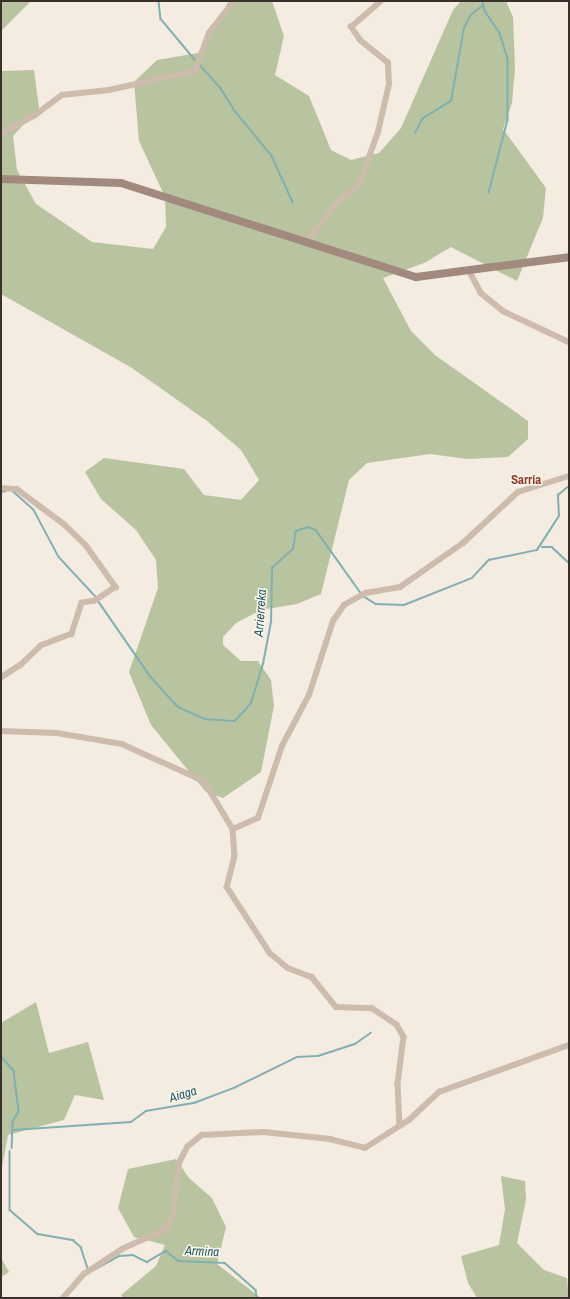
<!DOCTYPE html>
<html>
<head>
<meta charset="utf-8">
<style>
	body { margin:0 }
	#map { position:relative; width:570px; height:1299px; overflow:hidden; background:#f4ebe1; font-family:"Archivo Narrow",sans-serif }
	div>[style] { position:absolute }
	.green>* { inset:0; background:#b8c4a0 }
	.stream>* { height:1.5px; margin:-0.75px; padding:0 0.75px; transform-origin:0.75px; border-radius:0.75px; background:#7fb0b2 }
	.street>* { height:5.5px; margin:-2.75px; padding:0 2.75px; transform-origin:2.75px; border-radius:2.75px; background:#cdbbac }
	.secondary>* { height:8px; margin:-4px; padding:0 4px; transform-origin:4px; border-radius:4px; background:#a18a7d }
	span { translate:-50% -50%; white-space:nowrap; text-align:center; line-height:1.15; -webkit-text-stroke:3px #fbf5ee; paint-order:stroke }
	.neighbourhood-label { font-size:13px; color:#8c3b22; font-weight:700 }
	.water-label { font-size:13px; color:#1f5a5e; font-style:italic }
	.frame { position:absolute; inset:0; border:2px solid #3b302b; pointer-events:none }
</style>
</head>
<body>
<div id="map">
	<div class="green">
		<i style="clip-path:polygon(1px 1px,31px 1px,1px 31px)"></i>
		<i style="clip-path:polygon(229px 1px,272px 1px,284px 36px,275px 75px,309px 96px,331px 150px,351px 160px,379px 153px,401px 128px,453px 10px,461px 1px,506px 1px,513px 17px,515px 68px,512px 103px,503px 129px,546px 188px,543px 218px,517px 281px,451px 247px,424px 263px,383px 278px,411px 331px,435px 355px,528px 421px,528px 439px,508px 457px,467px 459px,430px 454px,367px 463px,349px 480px,321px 594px,297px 604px,261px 610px,236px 623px,223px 637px,223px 645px,241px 661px,258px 661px,271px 680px,274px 706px,261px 772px,223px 798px,206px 792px,151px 725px,129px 672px,158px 588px,156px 560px,136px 530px,101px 499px,85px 472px,104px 458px,184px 469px,204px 495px,241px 500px,259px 480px,241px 450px,207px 421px,132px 368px,1px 294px,1px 71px,34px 70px,39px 108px,13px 136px,17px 170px,36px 204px,92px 242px,153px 249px,166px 227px,165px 197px,139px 141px,134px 82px,157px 60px,198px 53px)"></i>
		<i style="clip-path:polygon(36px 1002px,49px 1053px,88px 1042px,104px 1100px,75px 1095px,64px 1120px,8px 1135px,1px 1173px,1px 1023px)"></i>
		<i style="clip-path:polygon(176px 1159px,189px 1178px,212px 1198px,226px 1227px,217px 1264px,261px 1298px,123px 1298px,121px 1295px,156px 1266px,165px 1245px,134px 1237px,118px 1208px,128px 1169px)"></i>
		<i style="clip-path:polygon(501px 1176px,525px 1181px,526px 1200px,517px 1243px,544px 1270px,567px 1278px,569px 1298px,477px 1298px,468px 1283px,461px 1256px,499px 1245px,505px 1209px)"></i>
		<i style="clip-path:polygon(1px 1258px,9px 1272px,1px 1277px)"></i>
	</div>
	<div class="stream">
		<i style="left:159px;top:1px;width:18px;rotate:84deg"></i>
		<i style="left:161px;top:19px;width:56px;rotate:50.1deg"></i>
		<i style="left:483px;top:1px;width:10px;rotate:79deg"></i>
		<i style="left:485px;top:11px;width:27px;rotate:56deg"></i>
		<i style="left:500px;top:33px;width:27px;rotate:73deg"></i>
		<i style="left:508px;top:59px;width:61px;rotate:90deg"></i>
		<i style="left:508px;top:120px;width:75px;rotate:104.6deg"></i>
		<i style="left:200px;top:65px;width:30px;rotate:48deg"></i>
		<i style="left:220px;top:87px;width:28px;rotate:58deg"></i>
		<i style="left:235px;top:111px;width:58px;rotate:50.6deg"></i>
		<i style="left:272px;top:156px;width:51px;rotate:65.5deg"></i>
		<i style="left:415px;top:133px;width:16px;rotate:-63deg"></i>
		<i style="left:422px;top:119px;width:34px;rotate:-32deg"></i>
		<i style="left:451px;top:101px;width:74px;rotate:-79.9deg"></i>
		<i style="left:464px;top:28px;width:15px;rotate:-62deg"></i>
		<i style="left:471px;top:15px;width:14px;rotate:-39deg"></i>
		<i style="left:13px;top:491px;width:28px;rotate:42deg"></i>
		<i style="left:34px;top:510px;width:53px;rotate:62deg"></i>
		<i style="left:59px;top:557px;width:56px;rotate:47.2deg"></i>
		<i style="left:1px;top:492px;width:5px;rotate:-11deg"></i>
		<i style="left:542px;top:547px;width:10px"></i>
		<i style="left:552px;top:547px;width:23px;rotate:43deg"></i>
		<i style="left:363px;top:596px;width:15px;rotate:32deg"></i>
		<i style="left:376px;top:604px;width:28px;rotate:2deg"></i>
		<i style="left:404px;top:605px;width:73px;rotate:-21.7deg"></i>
		<i style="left:472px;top:578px;width:25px;rotate:-47deg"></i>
		<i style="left:489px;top:560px;width:49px;rotate:-11.8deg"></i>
		<i style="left:537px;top:550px;width:40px;rotate:-57.1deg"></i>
		<i style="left:559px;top:516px;width:21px;rotate:-93deg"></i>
		<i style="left:558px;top:495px;width:14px;rotate:-39deg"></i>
		<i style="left:99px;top:602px;width:91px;rotate:55.3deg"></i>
		<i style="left:151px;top:677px;width:40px;rotate:48deg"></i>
		<i style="left:178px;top:707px;width:30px;rotate:24deg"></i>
		<i style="left:205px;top:719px;width:30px;rotate:4deg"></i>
		<i style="left:235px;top:721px;width:24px;rotate:-48deg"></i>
		<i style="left:251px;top:703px;width:41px;rotate:-72.9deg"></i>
		<i style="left:263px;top:664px;width:43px;rotate:-79.2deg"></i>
		<i style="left:271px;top:622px;width:54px;rotate:-88.9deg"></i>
		<i style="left:272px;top:568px;width:28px;rotate:-42deg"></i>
		<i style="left:293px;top:549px;width:18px;rotate:-81deg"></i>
		<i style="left:296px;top:531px;width:13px;rotate:-18deg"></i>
		<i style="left:308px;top:527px;width:9px;rotate:21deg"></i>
		<i style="left:316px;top:530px;width:77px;rotate:54.5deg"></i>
		<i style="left:1px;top:1056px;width:20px;rotate:49deg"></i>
		<i style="left:14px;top:1071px;width:24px;rotate:83deg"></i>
		<i style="left:17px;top:1095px;width:17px;rotate:83deg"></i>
		<i style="left:19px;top:1112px;width:12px;rotate:121deg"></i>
		<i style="left:13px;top:1122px;width:26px;rotate:92deg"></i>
		<i style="left:13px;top:1130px;width:118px;rotate:-3.9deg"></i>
		<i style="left:131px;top:1122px;width:19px;rotate:-36deg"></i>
		<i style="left:146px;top:1111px;width:49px;rotate:-9.5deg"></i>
		<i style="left:194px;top:1103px;width:43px;rotate:-20.6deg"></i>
		<i style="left:234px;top:1088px;width:70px;rotate:-26.2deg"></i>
		<i style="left:297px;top:1057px;width:21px;rotate:-3deg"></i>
		<i style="left:318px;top:1056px;width:39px;rotate:-18deg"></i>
		<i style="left:355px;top:1044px;width:19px;rotate:-35deg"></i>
		<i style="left:10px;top:1151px;width:59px;rotate:90deg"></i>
		<i style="left:10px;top:1210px;width:37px;rotate:41deg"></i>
		<i style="left:38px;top:1234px;width:36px;rotate:10deg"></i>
		<i style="left:73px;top:1240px;width:11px;rotate:41deg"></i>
		<i style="left:81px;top:1247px;width:22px;rotate:72deg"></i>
		<i style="left:94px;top:1270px;width:29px;rotate:-29deg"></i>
		<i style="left:119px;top:1256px;width:14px;rotate:-4deg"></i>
		<i style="left:133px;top:1255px;width:16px;rotate:27deg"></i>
		<i style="left:147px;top:1262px;width:22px;rotate:-30deg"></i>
		<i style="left:166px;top:1251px;width:16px;rotate:38deg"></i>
		<i style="left:179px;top:1261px;width:46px;rotate:2.5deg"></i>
		<i style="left:225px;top:1263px;width:41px;rotate:41.1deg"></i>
		<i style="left:256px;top:1290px;width:8px;rotate:83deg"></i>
	</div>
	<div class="street">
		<i style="left:1px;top:134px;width:38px;rotate:-29deg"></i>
		<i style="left:34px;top:116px;width:35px;rotate:-37deg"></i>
		<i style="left:62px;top:95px;width:47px;rotate:-6.1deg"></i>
		<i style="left:109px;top:90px;width:88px;rotate:-12.5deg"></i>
		<i style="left:195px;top:71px;width:40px;rotate:-69.8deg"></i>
		<i style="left:209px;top:33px;width:41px;rotate:-52deg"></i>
		<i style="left:307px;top:242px;width:45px;rotate:-53.1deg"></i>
		<i style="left:334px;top:206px;width:33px;rotate:-40deg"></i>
		<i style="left:359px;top:185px;width:56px;rotate:-70.3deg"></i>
		<i style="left:378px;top:132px;width:49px;rotate:-77.1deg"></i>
		<i style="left:389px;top:84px;width:21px;rotate:-93deg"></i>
		<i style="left:388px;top:63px;width:36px;rotate:-141deg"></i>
		<i style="left:360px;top:40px;width:16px;rotate:-125deg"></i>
		<i style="left:351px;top:27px;width:40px;rotate:-41deg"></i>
		<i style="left:470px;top:272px;width:24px;rotate:62deg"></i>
		<i style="left:481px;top:293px;width:28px;rotate:39deg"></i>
		<i style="left:503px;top:311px;width:73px;rotate:25.2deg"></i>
		<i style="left:1px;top:488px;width:16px;rotate:4deg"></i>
		<i style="left:17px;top:489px;width:59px;rotate:36.7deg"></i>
		<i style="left:64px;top:524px;width:30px;rotate:44deg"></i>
		<i style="left:86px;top:545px;width:52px;rotate:54.5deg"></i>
		<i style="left:116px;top:587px;width:25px;rotate:146deg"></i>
		<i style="left:95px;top:601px;width:13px;rotate:171deg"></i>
		<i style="left:82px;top:603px;width:33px;rotate:108deg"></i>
		<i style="left:72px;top:634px;width:33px;rotate:159deg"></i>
		<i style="left:41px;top:646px;width:28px;rotate:136deg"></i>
		<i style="left:21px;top:665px;width:24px;rotate:147deg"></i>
		<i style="left:1px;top:731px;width:56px;rotate:2deg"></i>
		<i style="left:57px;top:733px;width:66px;rotate:9.6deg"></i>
		<i style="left:122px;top:744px;width:90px;rotate:24.3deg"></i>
		<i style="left:204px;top:781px;width:56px;rotate:58.9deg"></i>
		<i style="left:233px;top:829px;width:27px;rotate:86deg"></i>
		<i style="left:235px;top:856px;width:32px;rotate:104deg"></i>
		<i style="left:227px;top:887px;width:79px;rotate:56.9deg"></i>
		<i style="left:270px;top:953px;width:23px;rotate:40deg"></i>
		<i style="left:288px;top:968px;width:26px;rotate:21deg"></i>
		<i style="left:312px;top:977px;width:38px;rotate:51deg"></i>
		<i style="left:336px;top:1007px;width:36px;rotate:2deg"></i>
		<i style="left:372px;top:1008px;width:30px;rotate:34deg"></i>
		<i style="left:397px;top:1025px;width:14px;rotate:60deg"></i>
		<i style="left:404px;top:1037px;width:47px;rotate:97.3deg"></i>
		<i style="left:398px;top:1084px;width:42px;rotate:87.3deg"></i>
		<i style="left:233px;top:829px;width:27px;rotate:-24deg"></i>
		<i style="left:258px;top:818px;width:76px;rotate:-71.6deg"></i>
		<i style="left:282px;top:746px;width:58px;rotate:-62.1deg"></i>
		<i style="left:309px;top:695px;width:78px;rotate:-72deg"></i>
		<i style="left:333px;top:621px;width:19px;rotate:-55deg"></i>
		<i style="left:344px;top:605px;width:25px;rotate:-29deg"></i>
		<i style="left:366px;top:593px;width:35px;rotate:-10deg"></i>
		<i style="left:400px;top:587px;width:77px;rotate:-34.9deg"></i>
		<i style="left:463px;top:543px;width:75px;rotate:-42.8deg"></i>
		<i style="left:518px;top:492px;width:53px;rotate:-17.4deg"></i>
		<i style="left:63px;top:1298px;width:32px;rotate:-49deg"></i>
		<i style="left:84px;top:1274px;width:45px;rotate:-33.3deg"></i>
		<i style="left:122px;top:1249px;width:48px;rotate:-24.4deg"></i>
		<i style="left:166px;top:1229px;width:16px;rotate:-63deg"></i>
		<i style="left:173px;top:1215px;width:52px;rotate:-83.4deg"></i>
		<i style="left:179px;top:1163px;width:18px;rotate:-63deg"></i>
		<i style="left:187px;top:1147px;width:19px;rotate:-39deg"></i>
		<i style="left:202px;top:1135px;width:62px;rotate:-2.8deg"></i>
		<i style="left:264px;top:1132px;width:66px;rotate:6.1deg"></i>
		<i style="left:330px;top:1139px;width:36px;rotate:14deg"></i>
		<i style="left:365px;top:1148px;width:52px;rotate:-32.5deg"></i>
		<i style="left:409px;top:1120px;width:41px;rotate:-43deg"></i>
		<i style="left:439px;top:1092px;width:138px;rotate:-19.9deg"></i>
	</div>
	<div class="secondary">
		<i style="left:1px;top:179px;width:120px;rotate:1.9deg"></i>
		<i style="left:121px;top:183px;width:310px;rotate:17.7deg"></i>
		<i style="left:416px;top:277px;width:154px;rotate:-7.4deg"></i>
	</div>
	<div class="neighbourhood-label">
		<span style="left:526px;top:480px">Sarria</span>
	</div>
	<div class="water-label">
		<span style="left:261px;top:613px;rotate:-86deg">Arrierreka</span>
		<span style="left:183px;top:1095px;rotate:-17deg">Aiaga</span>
		<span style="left:202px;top:1252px;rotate:3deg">Armina</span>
	</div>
	<div class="frame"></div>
</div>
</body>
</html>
